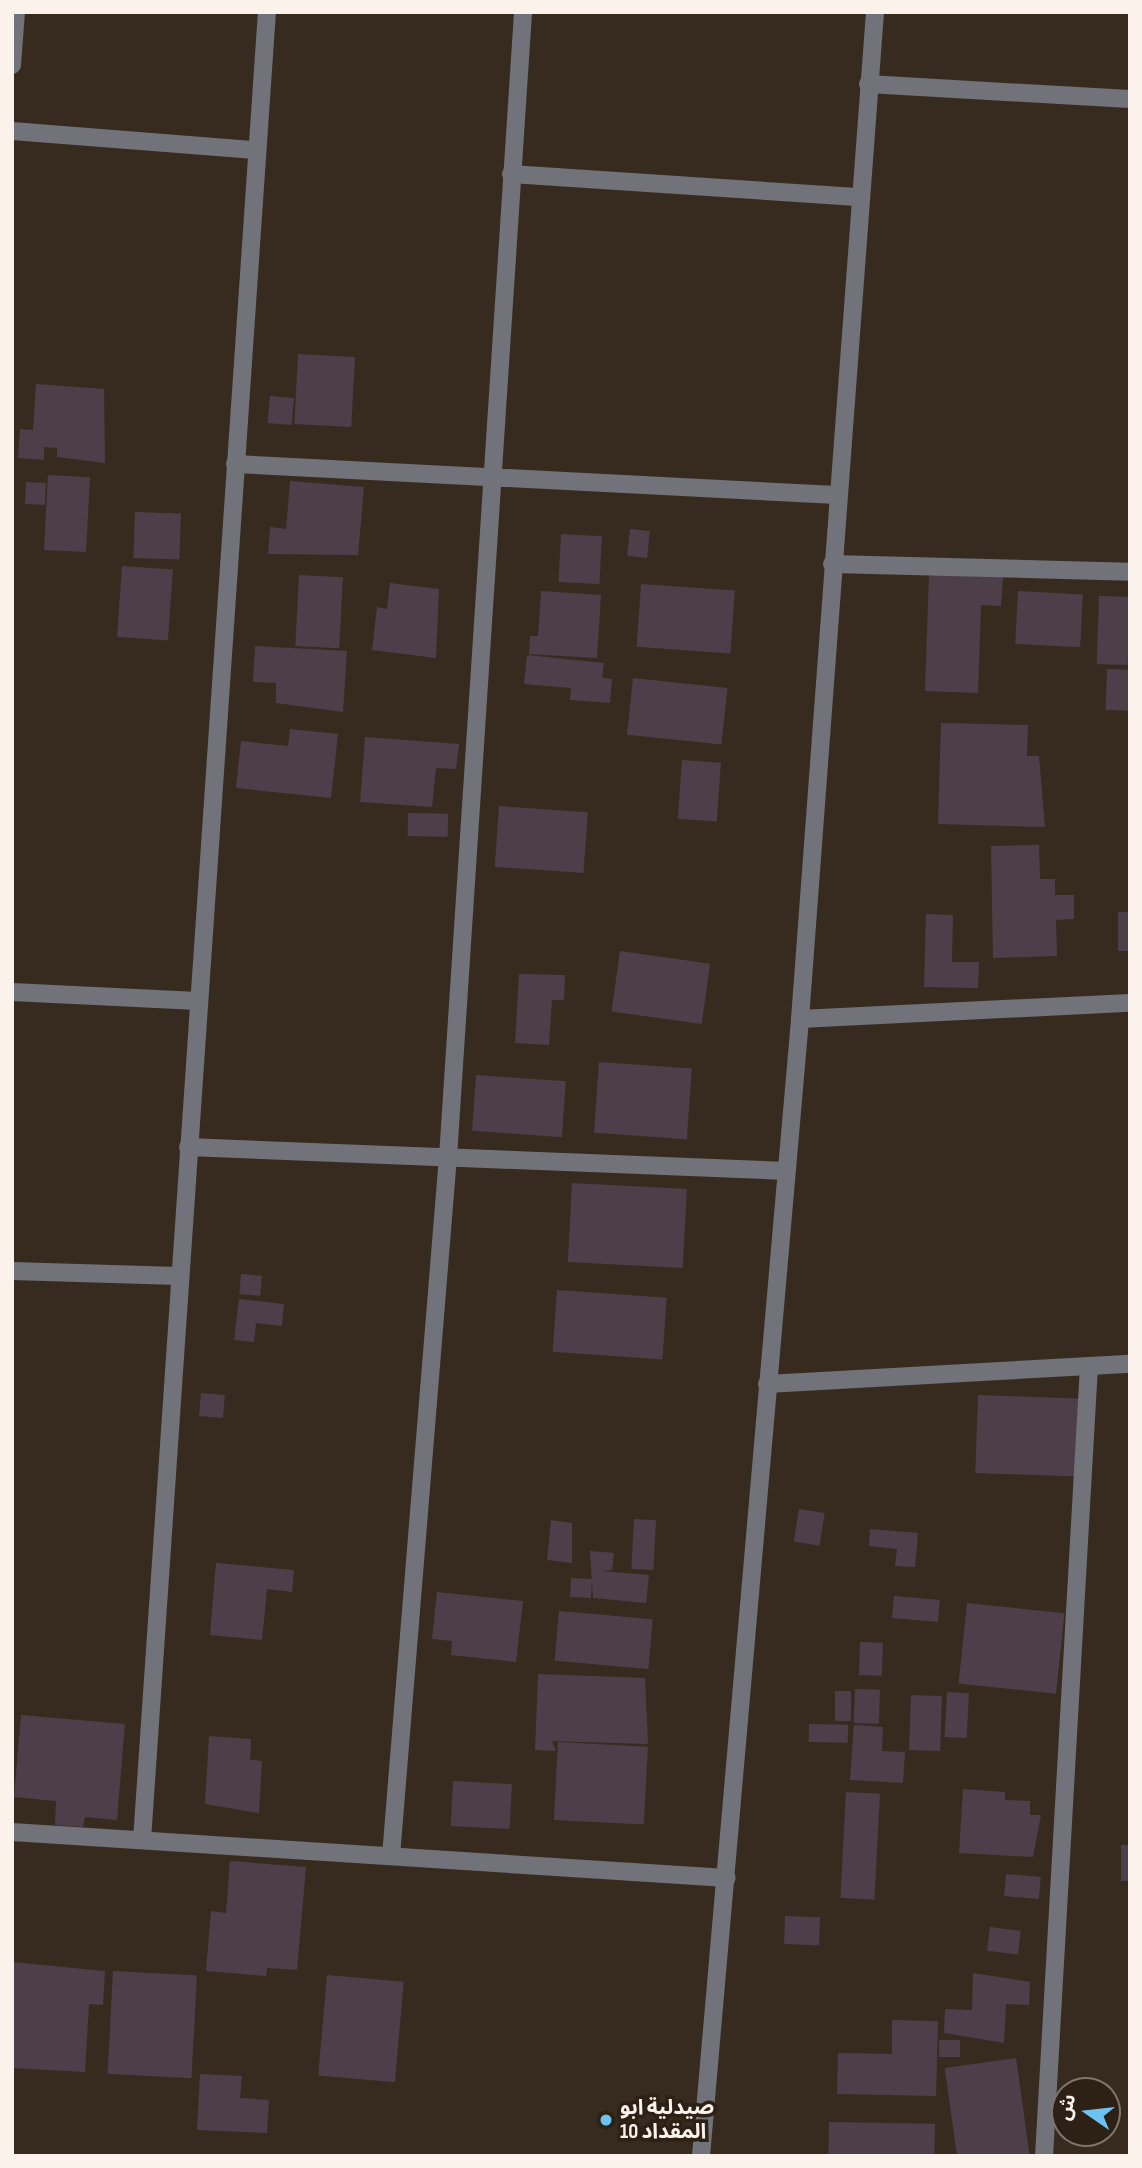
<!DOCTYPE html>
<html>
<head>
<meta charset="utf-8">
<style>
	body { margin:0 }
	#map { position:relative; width:1142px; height:2168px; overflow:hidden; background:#372b1f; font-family:"Sofia Sans Condensed","Noto Sans Arabic",sans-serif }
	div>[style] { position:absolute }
	.building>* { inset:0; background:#4d3f4a; transform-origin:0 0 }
	.minor>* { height:18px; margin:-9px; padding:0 9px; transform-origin:9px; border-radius:9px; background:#71727a }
	.dots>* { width:19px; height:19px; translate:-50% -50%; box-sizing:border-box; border:4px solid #2d2116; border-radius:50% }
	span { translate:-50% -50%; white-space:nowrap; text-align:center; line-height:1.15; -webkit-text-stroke:7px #2d2116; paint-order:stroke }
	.poi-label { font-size:21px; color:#fbf3eb; font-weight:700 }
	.left { translate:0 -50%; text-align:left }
	.frame { position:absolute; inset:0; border:14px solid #fbf3eb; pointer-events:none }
	.north { position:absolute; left:1051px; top:2077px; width:70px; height:70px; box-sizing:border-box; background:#2d2116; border:2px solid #7f756b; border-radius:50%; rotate:284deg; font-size:19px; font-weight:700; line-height:28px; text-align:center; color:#fbf3eb }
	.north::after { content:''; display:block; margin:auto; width:24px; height:32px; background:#6cc3f2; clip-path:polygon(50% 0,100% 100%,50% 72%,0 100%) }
</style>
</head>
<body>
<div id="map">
	<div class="building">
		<i style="left:298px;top:354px;width:57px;height:70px;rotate:3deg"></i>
		<i style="clip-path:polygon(36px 384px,104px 389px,105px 463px,57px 457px,57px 448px,44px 447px,44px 460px,18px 458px,20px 429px,33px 430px)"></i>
		<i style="left:270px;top:396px;width:24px;height:27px;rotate:5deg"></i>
		<i style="left:48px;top:475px;width:42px;height:75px;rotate:3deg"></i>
		<i style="clip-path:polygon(290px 481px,364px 487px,358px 555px,268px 554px,270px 527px,286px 529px)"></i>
		<i style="left:26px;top:482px;width:20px;height:22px;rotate:3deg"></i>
		<i style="left:135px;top:512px;width:46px;height:46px;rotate:2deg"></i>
		<i style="left:630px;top:529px;width:20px;height:27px;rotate:6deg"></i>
		<i style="left:561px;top:534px;width:41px;height:48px;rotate:3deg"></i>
		<i style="left:122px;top:566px;width:51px;height:71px;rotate:4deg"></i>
		<i style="clip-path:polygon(929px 574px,1003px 577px,1001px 606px,981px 605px,978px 693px,925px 691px)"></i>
		<i style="left:299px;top:575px;width:44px;height:71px;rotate:3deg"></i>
		<i style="clip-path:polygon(390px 583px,439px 589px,436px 658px,372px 650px,377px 607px,387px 609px)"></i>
		<i style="left:641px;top:584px;width:94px;height:63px;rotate:4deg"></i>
		<i style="clip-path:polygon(541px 591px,601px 595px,597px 658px,529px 654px,530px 636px,538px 636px)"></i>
		<i style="left:1018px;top:591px;width:65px;height:53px;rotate:3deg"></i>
		<i style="left:1099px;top:596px;width:31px;height:68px;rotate:2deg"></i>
		<i style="clip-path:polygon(255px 646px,347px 651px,343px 712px,276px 703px,276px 683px,253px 682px)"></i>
		<i style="clip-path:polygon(527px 655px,604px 663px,602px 678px,612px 679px,610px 703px,570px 700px,571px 688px,524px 684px)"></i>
		<i style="left:1107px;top:669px;width:23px;height:41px;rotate:2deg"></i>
		<i style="left:633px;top:678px;width:95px;height:57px;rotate:6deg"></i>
		<i style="clip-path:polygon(941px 723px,1028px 725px,1027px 756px,1039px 756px,1045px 827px,938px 824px)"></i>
		<i style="clip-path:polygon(290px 729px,338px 734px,331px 798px,236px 788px,241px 741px,288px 746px)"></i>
		<i style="clip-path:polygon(365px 737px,459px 744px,456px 769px,436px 768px,432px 807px,360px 802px)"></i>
		<i style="left:682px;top:760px;width:39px;height:59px;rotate:4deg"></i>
		<i style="left:499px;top:806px;width:89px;height:61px;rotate:4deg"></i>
		<i style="left:408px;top:813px;width:40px;height:23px;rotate:1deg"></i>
		<i style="clip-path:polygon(1039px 845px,1040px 879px,1055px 879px,1055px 895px,1074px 895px,1074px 919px,1056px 920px,1057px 956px,993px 958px,991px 846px)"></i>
		<i style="left:1118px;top:912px;width:12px;height:39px"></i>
		<i style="clip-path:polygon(926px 914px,953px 915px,952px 962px,979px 962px,978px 988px,924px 987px)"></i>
		<i style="left:620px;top:951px;width:91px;height:61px;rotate:8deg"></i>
		<i style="clip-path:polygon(519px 974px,565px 975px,564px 1000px,552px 1000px,549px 1045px,515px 1043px)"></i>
		<i style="left:599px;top:1062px;width:93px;height:71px;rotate:4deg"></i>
		<i style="left:476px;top:1075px;width:90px;height:56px;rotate:4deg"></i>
		<i style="left:572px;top:1183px;width:115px;height:79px;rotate:3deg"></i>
		<i style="left:241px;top:1274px;width:21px;height:20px;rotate:5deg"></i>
		<i style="left:557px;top:1290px;width:110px;height:62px;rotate:4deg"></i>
		<i style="clip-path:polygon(239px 1299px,284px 1304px,282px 1326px,256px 1323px,254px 1342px,234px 1340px)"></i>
		<i style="left:201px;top:1393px;width:24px;height:23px;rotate:5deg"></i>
		<i style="left:978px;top:1395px;width:104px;height:78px;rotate:2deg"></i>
		<i style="left:799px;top:1509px;width:26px;height:33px;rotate:9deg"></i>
		<i style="left:634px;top:1519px;width:22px;height:50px;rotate:3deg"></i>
		<i style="clip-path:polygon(551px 1520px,572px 1523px,572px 1563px,547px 1560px)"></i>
		<i style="clip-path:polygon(870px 1529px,918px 1533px,915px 1567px,895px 1566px,897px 1549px,869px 1546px)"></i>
		<i style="clip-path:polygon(590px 1551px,614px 1553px,612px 1570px,601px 1571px,649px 1575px,646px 1603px,593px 1598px)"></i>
		<i style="clip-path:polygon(216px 1563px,294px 1570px,292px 1592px,267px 1589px,262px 1640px,210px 1635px)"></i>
		<i style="left:571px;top:1578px;width:21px;height:19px;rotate:3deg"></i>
		<i style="clip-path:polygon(437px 1592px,523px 1601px,516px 1662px,451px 1655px,452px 1641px,432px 1639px)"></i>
		<i style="left:894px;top:1596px;width:46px;height:22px;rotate:5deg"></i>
		<i style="left:967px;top:1603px;width:98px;height:81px;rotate:6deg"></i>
		<i style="left:559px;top:1611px;width:94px;height:50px;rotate:5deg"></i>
		<i style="left:860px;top:1642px;width:23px;height:33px;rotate:2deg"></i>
		<i style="clip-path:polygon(538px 1674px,645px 1678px,648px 1744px,552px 1741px,556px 1751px,535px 1750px)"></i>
		<i style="left:855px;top:1689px;width:25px;height:34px;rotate:2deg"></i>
		<i style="left:835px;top:1691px;width:16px;height:30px"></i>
		<i style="left:947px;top:1692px;width:22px;height:45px;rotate:3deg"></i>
		<i style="left:911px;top:1695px;width:31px;height:55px;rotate:2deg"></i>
		<i style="clip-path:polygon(21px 1715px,125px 1724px,117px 1820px,85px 1817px,83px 1827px,55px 1825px,56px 1801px,14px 1797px)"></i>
		<i style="left:809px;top:1724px;width:39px;height:18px;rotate:1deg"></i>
		<i style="clip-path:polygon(854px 1725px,883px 1727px,882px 1751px,905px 1752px,903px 1783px,850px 1780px)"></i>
		<i style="clip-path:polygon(209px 1736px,251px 1739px,250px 1760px,262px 1761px,259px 1813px,205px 1804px)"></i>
		<i style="left:558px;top:1742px;width:90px;height:78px;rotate:3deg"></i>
		<i style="left:453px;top:1781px;width:59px;height:45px;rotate:3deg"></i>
		<i style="clip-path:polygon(963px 1789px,1005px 1792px,1005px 1800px,1030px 1801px,1030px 1815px,1041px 1815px,1033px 1857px,959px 1853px)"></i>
		<i style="left:846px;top:1792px;width:34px;height:106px;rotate:3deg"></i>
		<i style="left:1121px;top:1845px;width:9px;height:36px"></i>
		<i style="clip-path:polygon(230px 1861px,306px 1867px,297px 1970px,267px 1968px,266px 1976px,206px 1971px,211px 1911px,226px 1913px)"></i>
		<i style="left:1006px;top:1874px;width:35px;height:22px;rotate:5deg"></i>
		<i style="left:785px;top:1916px;width:35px;height:28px;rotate:2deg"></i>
		<i style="left:990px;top:1927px;width:31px;height:24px;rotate:7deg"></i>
		<i style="clip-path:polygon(12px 1962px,105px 1971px,103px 2005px,89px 2004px,85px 2072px,12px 2068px)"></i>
		<i style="left:113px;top:1971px;width:84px;height:103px;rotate:3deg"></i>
		<i style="clip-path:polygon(973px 1973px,1030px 1982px,1029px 2005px,1006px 2004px,1004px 2043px,944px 2033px,945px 2009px,972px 2010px)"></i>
		<i style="left:327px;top:1975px;width:77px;height:101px;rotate:5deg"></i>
		<i style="clip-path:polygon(892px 2020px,938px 2021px,936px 2096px,837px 2094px,838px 2053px,892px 2054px)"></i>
		<i style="left:960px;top:2040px;width:17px;height:21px;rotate:90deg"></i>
		<i style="left:1016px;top:2058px;width:99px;height:72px;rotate:82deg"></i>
		<i style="clip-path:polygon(200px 2074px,242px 2076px,240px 2098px,269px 2100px,267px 2133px,197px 2130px)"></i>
		<i style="left:829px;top:2122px;width:106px;height:34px;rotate:1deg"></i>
	</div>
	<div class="minor">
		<i style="left:12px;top:65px;width:53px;rotate:-85.7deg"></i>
		<i style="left:868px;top:84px;width:262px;rotate:3.3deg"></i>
		<i style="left:12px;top:131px;width:244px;rotate:4.5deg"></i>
		<i style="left:511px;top:174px;width:350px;rotate:3.8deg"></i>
		<i style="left:235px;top:464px;width:602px;rotate:2.95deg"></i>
		<i style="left:832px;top:564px;width:298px;rotate:1.5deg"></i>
		<i style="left:12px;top:992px;width:186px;rotate:2.8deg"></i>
		<i style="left:800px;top:1019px;width:330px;rotate:-2.8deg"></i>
		<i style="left:188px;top:1147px;width:599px;rotate:2.29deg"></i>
		<i style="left:12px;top:1271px;width:166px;rotate:1.7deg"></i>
		<i style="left:767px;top:1384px;width:364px;rotate:-3.2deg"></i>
		<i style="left:12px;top:1832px;width:716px;rotate:3.68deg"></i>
		<i style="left:142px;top:1840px;width:1832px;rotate:-86.09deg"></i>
		<i style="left:391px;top:1856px;width:701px;rotate:-85.34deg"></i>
		<i style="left:448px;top:1157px;width:1147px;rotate:-86.25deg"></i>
		<i style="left:701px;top:2156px;width:1141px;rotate:-85.02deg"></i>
		<i style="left:800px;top:1019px;width:1010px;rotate:-85.74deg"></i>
		<i style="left:1044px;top:2156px;width:791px;rotate:-86.74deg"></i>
	</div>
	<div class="dots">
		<i style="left:606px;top:2120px;background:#6cc3f2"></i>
	</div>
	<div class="poi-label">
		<span class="left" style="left:620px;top:2120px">صيدلية ابو<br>المقداد 10</span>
	</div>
	<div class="frame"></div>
	<div class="north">ش</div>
</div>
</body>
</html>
